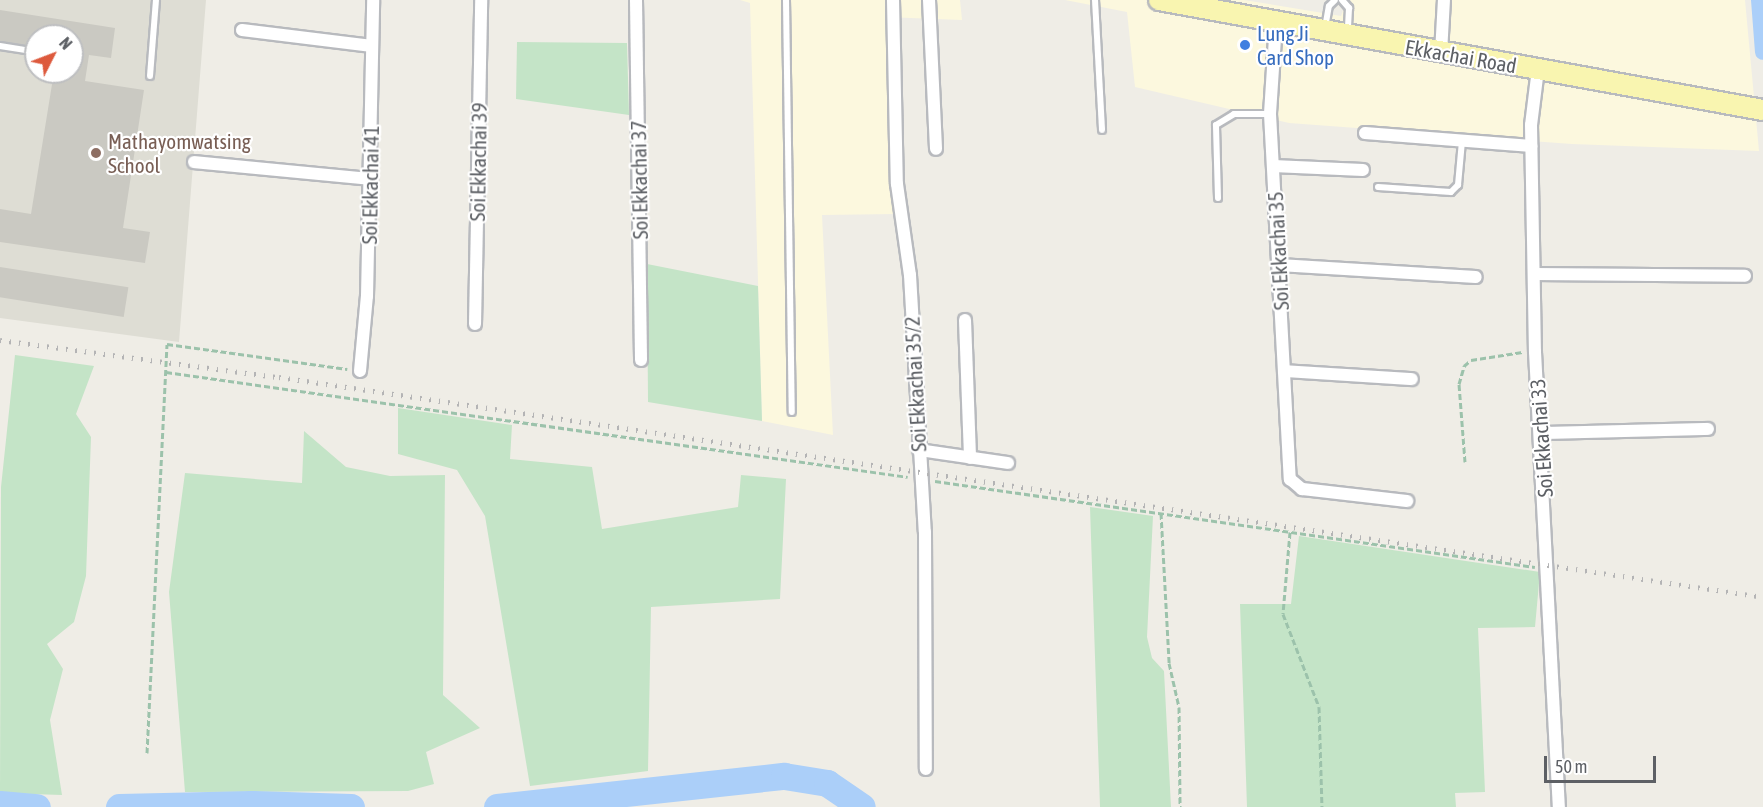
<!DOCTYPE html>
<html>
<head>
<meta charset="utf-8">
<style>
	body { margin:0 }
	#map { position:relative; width:1763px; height:807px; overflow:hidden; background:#efede6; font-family:"Asap Condensed",sans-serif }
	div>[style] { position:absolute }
	.commercial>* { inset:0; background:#fcf8de }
	.education>* { inset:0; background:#deddd4 }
	.green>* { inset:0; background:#c4e4c7 }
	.canal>* { height:16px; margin:-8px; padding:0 8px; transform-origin:8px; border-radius:8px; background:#abcff9 }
	.river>* { height:27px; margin:-13.5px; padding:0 13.5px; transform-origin:13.5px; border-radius:13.5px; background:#abcff9 }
	.building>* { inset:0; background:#cac9c2; transform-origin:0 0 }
	.path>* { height:3px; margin-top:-1.5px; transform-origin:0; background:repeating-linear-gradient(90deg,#9cc2ab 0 6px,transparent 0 9px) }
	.roads { filter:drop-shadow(2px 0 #b8babe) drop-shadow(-2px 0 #b8babe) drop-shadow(0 2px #b8babe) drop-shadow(0 -2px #b8babe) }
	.lane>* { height:6px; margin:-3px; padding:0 3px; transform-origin:3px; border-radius:3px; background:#fff }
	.street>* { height:12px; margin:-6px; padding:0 6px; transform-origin:6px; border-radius:6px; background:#fff }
	.primary>* { height:20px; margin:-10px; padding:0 10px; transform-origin:10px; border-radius:10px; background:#f9f5b0 }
	.rail>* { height:4.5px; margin-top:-2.25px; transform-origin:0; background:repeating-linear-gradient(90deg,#b4b4b5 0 1.5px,transparent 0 9.5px) }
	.dots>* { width:16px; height:16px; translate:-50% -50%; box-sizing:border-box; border:3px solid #fff; border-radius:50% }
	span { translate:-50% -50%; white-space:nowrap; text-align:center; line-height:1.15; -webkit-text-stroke:4.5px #fff; paint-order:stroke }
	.shop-label { font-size:21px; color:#366cbe }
	.left { translate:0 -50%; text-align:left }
	.street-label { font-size:21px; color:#5d6065 }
	.education-label { font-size:21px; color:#785e54 }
	.north { position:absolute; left:24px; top:24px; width:60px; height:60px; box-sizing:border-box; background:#fff; border:2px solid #bebfc1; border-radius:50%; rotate:48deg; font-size:16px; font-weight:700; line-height:24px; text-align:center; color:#5d6065 }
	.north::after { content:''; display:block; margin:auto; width:21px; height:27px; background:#dd5a3d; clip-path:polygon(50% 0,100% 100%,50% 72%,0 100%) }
	.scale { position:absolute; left:1544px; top:756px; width:112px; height:27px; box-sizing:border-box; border:3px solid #5d6065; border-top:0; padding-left:8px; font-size:18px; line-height:21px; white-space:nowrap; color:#5d6065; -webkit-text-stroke:4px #fff; paint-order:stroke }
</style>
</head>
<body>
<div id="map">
	<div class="commercial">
		<i style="clip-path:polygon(740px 0,960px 0,962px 20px,885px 17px,896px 214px,822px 215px,833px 435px,762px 421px,750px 3px)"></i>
		<i style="clip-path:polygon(1065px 0,1244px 0,1341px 16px,1347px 0,1745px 0,1759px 151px,1572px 144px,1289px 123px,1135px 87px,1127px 12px)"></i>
	</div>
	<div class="education">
		<i style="clip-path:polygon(evenodd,0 0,206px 0,179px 342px,0 318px,0 0,36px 36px,72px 36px,72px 72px,36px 72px,36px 36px)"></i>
	</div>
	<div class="green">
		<i style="clip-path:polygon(517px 42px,627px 43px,629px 115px,516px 99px)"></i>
		<i style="clip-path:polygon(647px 264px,758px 286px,762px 421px,648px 402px)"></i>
		<i style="clip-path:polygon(15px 355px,94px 366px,76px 414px,91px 437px,86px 576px,74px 622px,47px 644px,63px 669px,50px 720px,62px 795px,0 793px,1px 487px)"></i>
		<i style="clip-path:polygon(398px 408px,512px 425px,510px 459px,592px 467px,602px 529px,738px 507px,741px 475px,786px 479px,780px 599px,651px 607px,648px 771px,530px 786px,485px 516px,457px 470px,398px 454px)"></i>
		<i style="clip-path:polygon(304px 431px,346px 467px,390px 476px,445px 475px,443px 695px,480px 728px,426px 752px,434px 784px,408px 791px,185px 792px,169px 592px,185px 473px,302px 483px)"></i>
		<i style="clip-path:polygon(1090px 507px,1153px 516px,1147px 637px,1152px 658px,1164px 671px,1171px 807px,1100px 807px)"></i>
		<i style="clip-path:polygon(1299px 536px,1540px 572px,1535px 627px,1478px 628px,1485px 792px,1455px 793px,1456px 807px,1247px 807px,1240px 604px,1291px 604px)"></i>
	</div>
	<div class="canal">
		<i style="left:1759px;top:0;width:52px;rotate:85.6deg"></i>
	</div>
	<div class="river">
		<i style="left:0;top:804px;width:37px;rotate:5deg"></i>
		<i style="left:119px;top:807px;width:133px;rotate:-1.3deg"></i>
		<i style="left:252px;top:804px;width:99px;rotate:1.7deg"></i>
		<i style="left:497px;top:807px;width:289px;rotate:-6.2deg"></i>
		<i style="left:784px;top:776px;width:44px;rotate:9.2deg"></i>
		<i style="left:827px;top:783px;width:42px;rotate:34.4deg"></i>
	</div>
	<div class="building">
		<i style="clip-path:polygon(0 10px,115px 28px,111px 58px,89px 55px,85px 81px,144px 90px,123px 228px,150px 232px,145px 263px,0 242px,0 209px,31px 214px,54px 72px,72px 72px,72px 36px,36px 36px,36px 47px,0 41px)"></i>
		<i style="left:0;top:267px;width:130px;height:30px;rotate:9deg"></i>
	</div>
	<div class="path">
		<i style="left:166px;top:372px;width:749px;rotate:8.05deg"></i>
		<i style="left:1465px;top:462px;width:78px;rotate:-94.4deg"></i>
		<i style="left:1459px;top:384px;width:19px;rotate:-74deg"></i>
		<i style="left:1464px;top:366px;width:9px;rotate:-41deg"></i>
		<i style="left:1471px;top:360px;width:52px;rotate:-8.9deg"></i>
		<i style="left:935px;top:481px;width:606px;rotate:8.16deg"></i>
		<i style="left:1161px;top:513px;width:150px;rotate:86.9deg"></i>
		<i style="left:1169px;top:663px;width:45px;rotate:77.2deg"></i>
		<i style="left:1179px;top:707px;width:100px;rotate:89.4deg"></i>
		<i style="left:1290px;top:532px;width:82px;rotate:94.9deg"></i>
		<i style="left:1283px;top:614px;width:100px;rotate:68.8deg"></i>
		<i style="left:1319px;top:707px;width:100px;rotate:88.3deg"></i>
		<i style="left:147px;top:753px;width:409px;rotate:-87.2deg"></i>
		<i style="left:167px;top:344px;width:182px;rotate:7.9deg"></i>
	</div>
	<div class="roads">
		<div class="lane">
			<i style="left:786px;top:0;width:412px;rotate:89.2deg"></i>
			<i style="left:1095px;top:0;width:130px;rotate:86.9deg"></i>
			<i style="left:1342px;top:0;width:11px;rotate:49deg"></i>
			<i style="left:1349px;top:8px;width:22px;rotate:93deg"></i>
			<i style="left:1325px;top:28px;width:22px;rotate:-80deg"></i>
			<i style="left:1329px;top:6px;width:8px;rotate:-45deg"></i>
			<i style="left:0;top:46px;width:36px;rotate:9deg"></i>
			<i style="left:150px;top:76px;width:76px;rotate:-85.5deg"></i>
			<i style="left:1378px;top:187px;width:73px;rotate:3.9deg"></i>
			<i style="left:1451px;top:192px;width:10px;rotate:-45deg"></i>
			<i style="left:1458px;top:185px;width:44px;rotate:-84.8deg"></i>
			<i style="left:1218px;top:198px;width:73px;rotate:-91.6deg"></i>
			<i style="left:1216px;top:125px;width:21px;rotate:-31deg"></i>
			<i style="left:1234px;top:114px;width:36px"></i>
		</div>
		<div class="street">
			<i style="left:636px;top:0;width:360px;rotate:89.2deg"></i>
			<i style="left:893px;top:0;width:184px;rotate:88.8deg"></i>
			<i style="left:897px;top:184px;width:92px;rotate:81.9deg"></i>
			<i style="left:910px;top:275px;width:257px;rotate:86.7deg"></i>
			<i style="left:925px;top:532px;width:237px;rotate:89.8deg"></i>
			<i style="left:929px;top:0;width:149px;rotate:87.3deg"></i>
			<i style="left:1276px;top:23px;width:91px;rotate:93.8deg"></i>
			<i style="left:1270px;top:114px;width:366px;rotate:86.9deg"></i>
			<i style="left:1290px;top:479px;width:16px;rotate:40deg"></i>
			<i style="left:1302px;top:489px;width:106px;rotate:6.5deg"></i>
			<i style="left:242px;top:30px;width:131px;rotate:7deg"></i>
			<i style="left:1441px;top:53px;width:53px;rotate:-86.8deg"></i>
			<i style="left:1538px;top:69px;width:56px;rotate:97.1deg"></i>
			<i style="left:1531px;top:125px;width:227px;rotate:89deg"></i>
			<i style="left:1535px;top:352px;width:456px;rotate:87deg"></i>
			<i style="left:1365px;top:133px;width:167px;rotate:4.5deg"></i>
			<i style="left:194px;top:162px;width:178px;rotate:5.5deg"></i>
			<i style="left:1273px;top:166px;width:90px;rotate:2.5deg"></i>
			<i style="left:1279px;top:265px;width:197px;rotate:3.5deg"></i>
			<i style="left:1534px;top:274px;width:211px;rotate:0.5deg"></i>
			<i style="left:965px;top:320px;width:138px;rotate:87.9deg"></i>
			<i style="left:475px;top:324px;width:324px;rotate:-88.9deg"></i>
			<i style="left:360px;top:371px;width:75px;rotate:-84.7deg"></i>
			<i style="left:367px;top:296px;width:296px;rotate:-88.8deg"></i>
			<i style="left:1284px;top:371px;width:128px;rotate:3.6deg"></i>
			<i style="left:1541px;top:433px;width:167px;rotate:-1.4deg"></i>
			<i style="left:919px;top:450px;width:90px;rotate:8.3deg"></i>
		</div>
		<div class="primary">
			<i style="left:1159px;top:0;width:614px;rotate:10.32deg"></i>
		</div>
	</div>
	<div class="rail">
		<i style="left:0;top:340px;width:281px;rotate:7.6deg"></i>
		<i style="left:279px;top:377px;width:1500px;rotate:8.43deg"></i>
	</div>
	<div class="dots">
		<i style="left:1245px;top:45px;background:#3f7fe0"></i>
		<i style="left:96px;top:153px;background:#8d6e63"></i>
	</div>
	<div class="shop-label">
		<span class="left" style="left:1257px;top:45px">Lung Ji<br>Card Shop</span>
	</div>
	<div class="street-label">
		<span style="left:1461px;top:56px;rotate:10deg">Ekkachai Road</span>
		<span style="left:478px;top:162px;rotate:-89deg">Soi Ekkachai 39</span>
		<span style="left:639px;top:180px;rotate:-91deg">Soi Ekkachai 37</span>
		<span style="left:370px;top:185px;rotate:-89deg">Soi Ekkachai 41</span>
		<span style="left:1278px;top:251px;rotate:-93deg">Soi Ekkachai 35</span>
		<span style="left:915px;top:384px;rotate:-93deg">Soi Ekkachai 35/2</span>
		<span style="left:1541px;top:438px;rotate:-94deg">Soi Ekkachai 33</span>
	</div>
	<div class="education-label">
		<span class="left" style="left:108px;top:153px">Mathayomwatsing<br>School</span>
	</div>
	<div class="north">N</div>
	<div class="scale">50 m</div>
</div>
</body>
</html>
